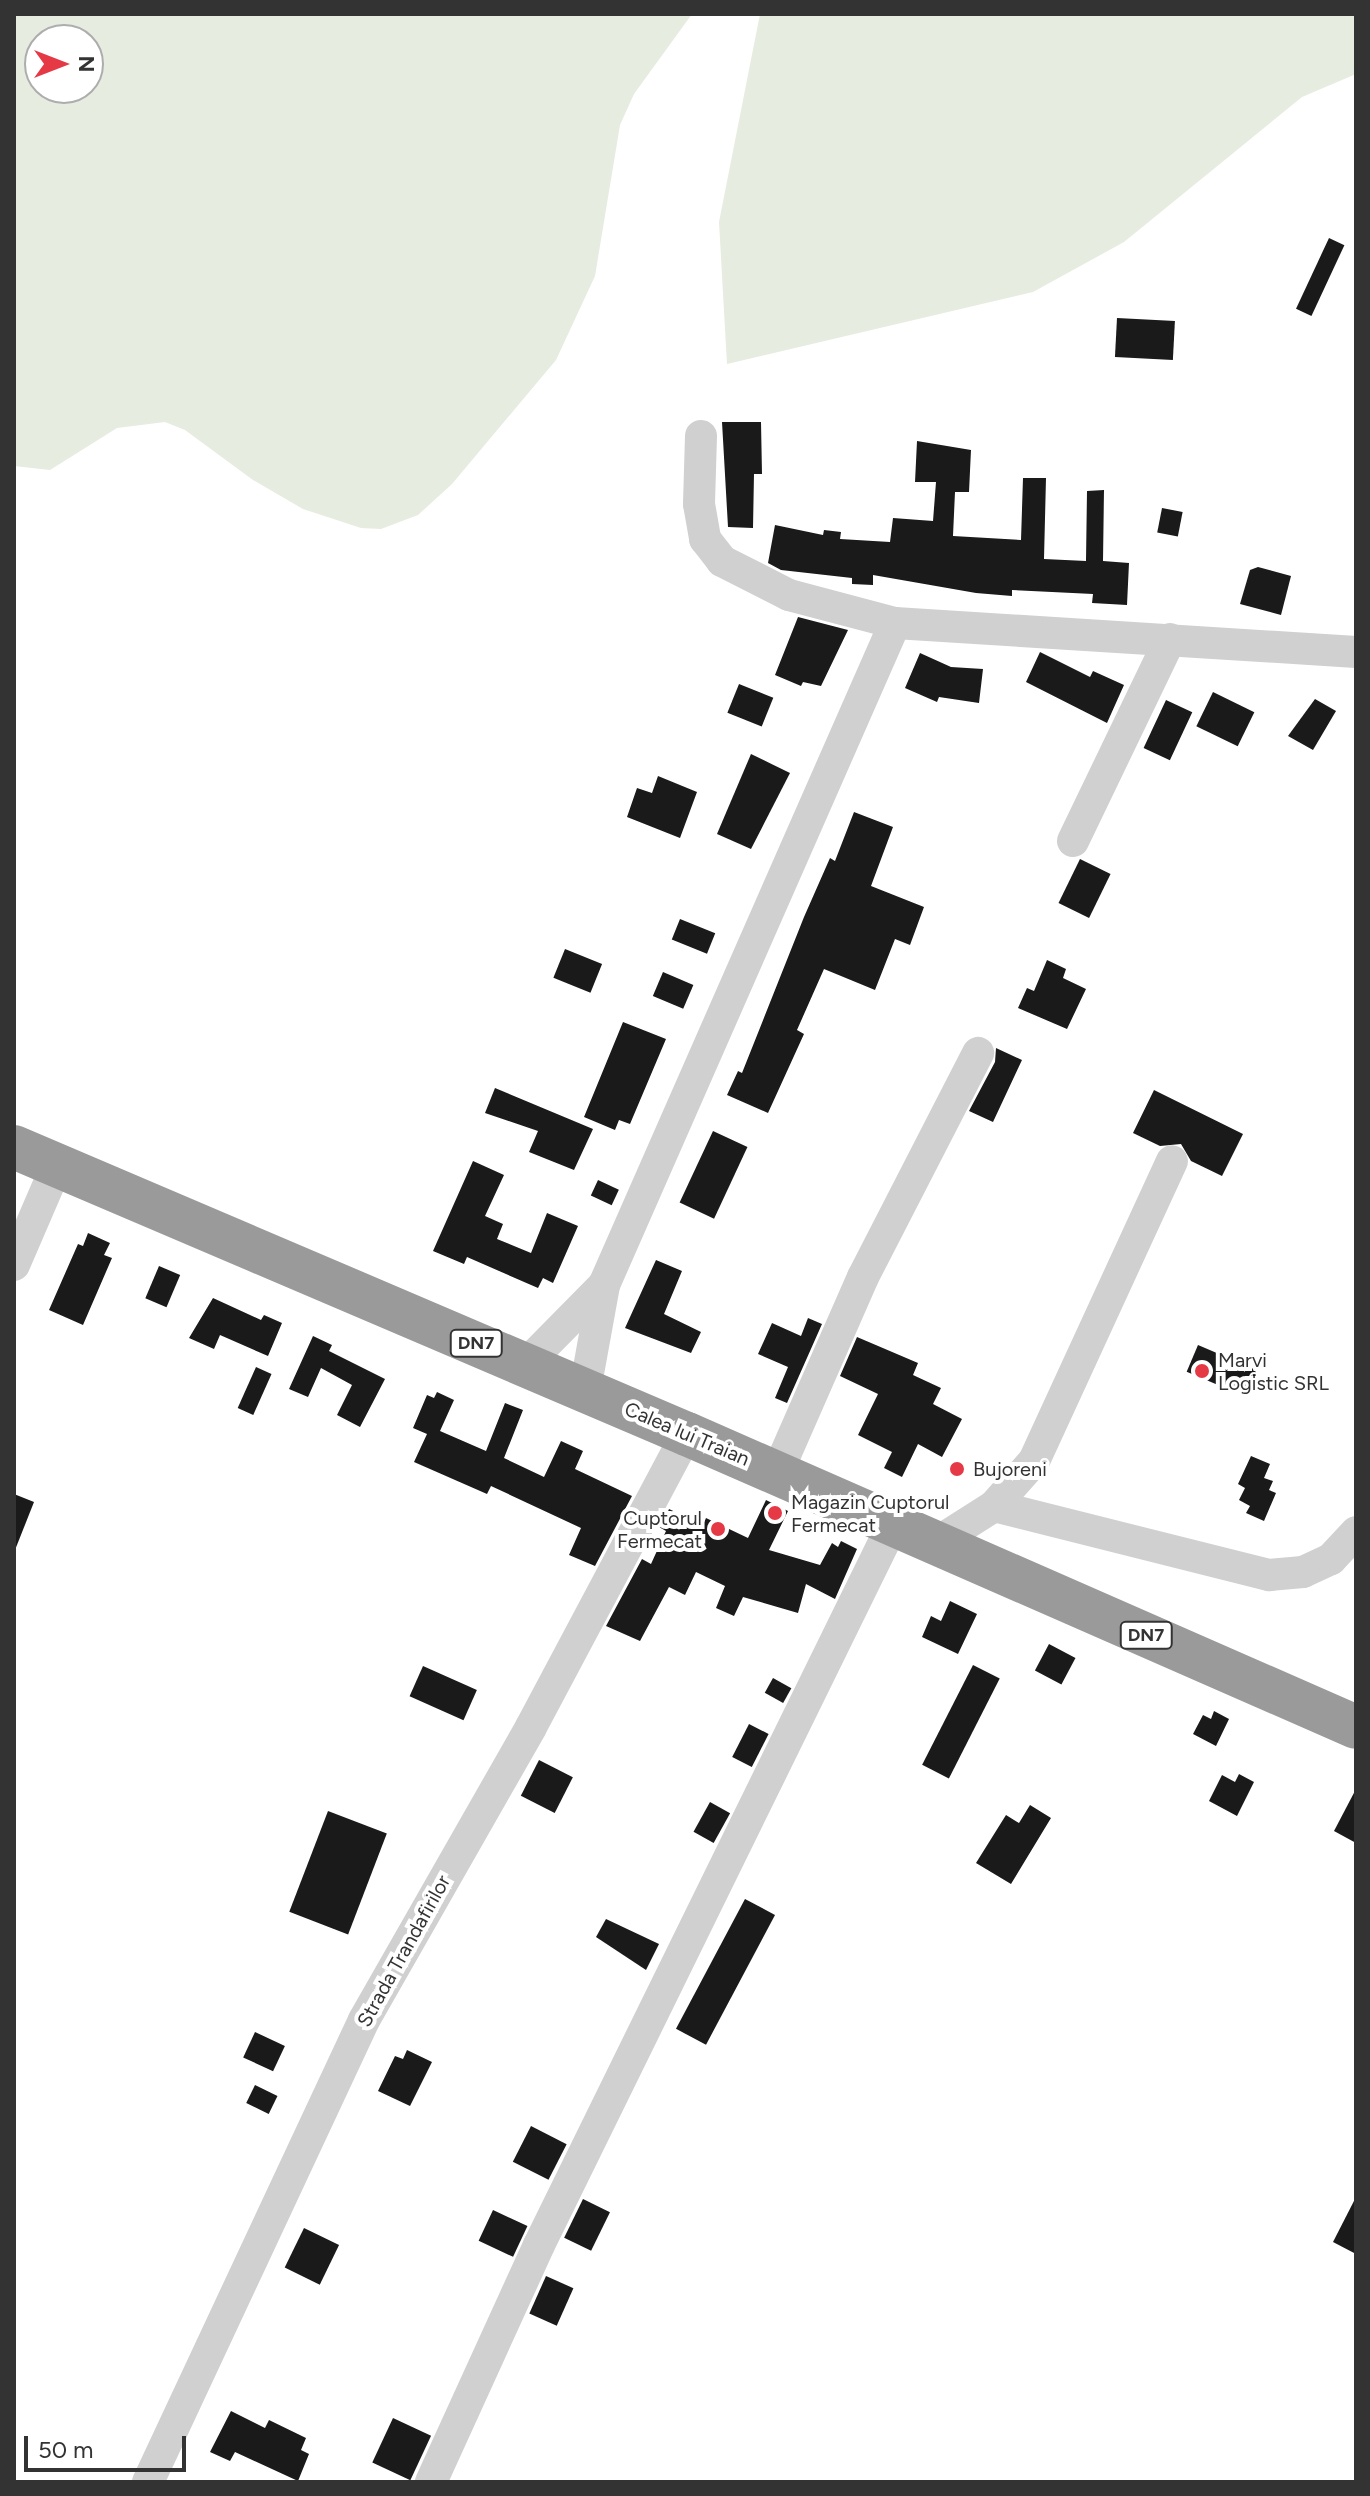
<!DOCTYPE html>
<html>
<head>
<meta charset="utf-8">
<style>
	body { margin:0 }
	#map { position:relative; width:1370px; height:2496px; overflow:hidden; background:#fff; font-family:Figtree,sans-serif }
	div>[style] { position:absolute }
	.green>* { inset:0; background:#e6ecdf }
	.building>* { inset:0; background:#1a1a1a; transform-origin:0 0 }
	.minor>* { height:32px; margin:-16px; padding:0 16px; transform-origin:16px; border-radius:16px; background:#d0d0d0 }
	.highway>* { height:44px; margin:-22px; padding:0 22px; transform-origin:22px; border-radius:22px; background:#9a9a9a }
	.dots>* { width:22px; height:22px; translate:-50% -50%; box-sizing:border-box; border:4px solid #fff; border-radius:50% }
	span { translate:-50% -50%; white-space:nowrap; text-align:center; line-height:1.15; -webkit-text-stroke:8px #fff; paint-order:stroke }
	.shield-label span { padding:2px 6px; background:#fff; border:2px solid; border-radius:6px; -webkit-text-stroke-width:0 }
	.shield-label { font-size:18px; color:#333; font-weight:700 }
	.poi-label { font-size:20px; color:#333 }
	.left { translate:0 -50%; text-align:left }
	.right { translate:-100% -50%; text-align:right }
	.street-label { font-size:20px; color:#333 }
	.frame { position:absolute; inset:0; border:16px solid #333; pointer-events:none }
	.north { position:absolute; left:24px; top:24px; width:80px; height:80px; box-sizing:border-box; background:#fff; border:2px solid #adadad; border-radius:50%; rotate:90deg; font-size:22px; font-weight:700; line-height:32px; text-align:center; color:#333 }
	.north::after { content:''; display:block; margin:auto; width:28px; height:36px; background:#e63946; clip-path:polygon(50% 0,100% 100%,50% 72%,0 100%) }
	.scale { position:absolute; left:24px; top:2436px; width:162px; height:36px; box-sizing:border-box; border:4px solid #333; border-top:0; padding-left:10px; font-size:24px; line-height:28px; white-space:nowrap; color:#333; -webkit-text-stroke:6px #fff; paint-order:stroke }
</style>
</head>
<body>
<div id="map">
	<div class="green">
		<i style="clip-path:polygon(evenodd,14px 14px,692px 14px,634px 94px,620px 125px,595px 276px,556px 360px,452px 484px,418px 515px,381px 529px,361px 528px,303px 509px,253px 480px,185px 430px,165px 422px,117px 428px,50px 470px,14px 466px,14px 14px,40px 40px,88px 40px,88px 88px,40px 88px,40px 40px)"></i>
		<i style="clip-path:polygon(760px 14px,1356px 14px,1356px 74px,1302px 97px,1124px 242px,1033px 292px,727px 364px,719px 222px)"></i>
	</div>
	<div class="building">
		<i style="left:1329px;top:238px;width:17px;height:78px;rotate:25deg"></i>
		<i style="left:1117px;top:318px;width:58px;height:39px;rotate:3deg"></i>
		<i style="clip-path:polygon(722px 422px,761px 422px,762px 474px,754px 474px,753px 528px,728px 527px)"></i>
		<i style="clip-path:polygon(917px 441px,971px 450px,969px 492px,955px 492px,953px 536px,1021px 540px,1023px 478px,1046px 478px,1044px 559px,1086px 561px,1087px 491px,1104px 490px,1103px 561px,1129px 563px,1127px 605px,1092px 603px,1093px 594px,1012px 590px,1012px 596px,976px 593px,873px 575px,873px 585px,852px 584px,852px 578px,781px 570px,768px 563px,775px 525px,823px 535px,824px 530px,841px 532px,840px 539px,890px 542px,893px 518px,933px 521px,936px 482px,915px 482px)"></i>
		<i style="left:1162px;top:508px;width:21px;height:25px;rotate:11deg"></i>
		<i style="clip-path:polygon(1258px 567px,1291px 576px,1281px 615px,1240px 604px,1250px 570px)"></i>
		<i style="clip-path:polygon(798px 617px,848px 630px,821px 686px,803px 682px,801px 686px,775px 675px)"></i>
		<i style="clip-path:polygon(1040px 652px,1090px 677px,1093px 671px,1124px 685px,1107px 723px,1026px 682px)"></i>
		<i style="clip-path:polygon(920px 653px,951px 667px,983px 669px,979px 703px,939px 697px,937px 702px,905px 688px)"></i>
		<i style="left:739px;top:684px;width:37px;height:31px;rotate:22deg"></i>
		<i style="left:1213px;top:692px;width:46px;height:38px;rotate:26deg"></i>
		<i style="clip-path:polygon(1315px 699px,1336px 711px,1313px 750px,1288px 736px)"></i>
		<i style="left:1166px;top:700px;width:29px;height:53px;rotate:25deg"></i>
		<i style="clip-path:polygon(751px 754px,790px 773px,751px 849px,717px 834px)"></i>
		<i style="clip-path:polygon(658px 776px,697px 792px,680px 838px,627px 817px,637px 788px,652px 793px)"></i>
		<i style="clip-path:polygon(854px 812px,893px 827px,871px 886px,924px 907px,910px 945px,895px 939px,875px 990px,824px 969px,797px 1030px,804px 1034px,768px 1113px,727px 1095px,738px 1071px,742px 1073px,804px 917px,830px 858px,835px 861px)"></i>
		<i style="left:1080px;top:859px;width:34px;height:49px;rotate:26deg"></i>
		<i style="left:680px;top:919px;width:38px;height:22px;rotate:22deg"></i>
		<i style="left:565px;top:949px;width:40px;height:31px;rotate:22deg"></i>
		<i style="clip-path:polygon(1047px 960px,1066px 969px,1063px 978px,1086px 989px,1067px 1029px,1018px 1008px,1027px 988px,1034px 991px)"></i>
		<i style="left:663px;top:972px;width:33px;height:26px;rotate:23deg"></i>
		<i style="clip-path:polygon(623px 1022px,666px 1039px,630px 1124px,619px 1120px,615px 1130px,584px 1117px)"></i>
		<i style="clip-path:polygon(996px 1048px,1022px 1060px,993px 1122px,969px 1111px,995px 1062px)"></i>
		<i style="clip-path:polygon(495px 1088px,593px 1129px,574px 1170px,529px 1152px,538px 1131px,485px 1113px)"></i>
		<i style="clip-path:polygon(1154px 1090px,1243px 1134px,1222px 1176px,1191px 1161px,1181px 1144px,1160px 1146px,1133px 1133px)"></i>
		<i style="left:713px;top:1131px;width:38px;height:79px;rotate:25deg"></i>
		<i style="clip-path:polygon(473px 1161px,504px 1175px,485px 1216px,503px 1224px,497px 1239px,531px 1253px,547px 1213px,578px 1226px,553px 1283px,543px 1278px,538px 1288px,467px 1257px,464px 1264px,433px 1251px)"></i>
		<i style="left:598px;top:1180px;width:23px;height:17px;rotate:25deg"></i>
		<i style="clip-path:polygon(88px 1233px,110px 1243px,104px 1255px,112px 1258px,83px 1325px,49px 1310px,78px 1244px,83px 1246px)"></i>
		<i style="clip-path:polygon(656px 1260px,682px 1271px,664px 1314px,701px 1332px,691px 1353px,625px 1328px)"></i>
		<i style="left:159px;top:1266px;width:23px;height:35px;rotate:23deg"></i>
		<i style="clip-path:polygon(213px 1298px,261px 1320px,264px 1315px,282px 1323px,268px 1356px,220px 1335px,214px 1349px,189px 1338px)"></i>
		<i style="clip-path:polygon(808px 1318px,822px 1324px,787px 1403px,775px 1398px,788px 1367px,758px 1354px,772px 1323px,801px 1336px)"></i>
		<i style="clip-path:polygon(313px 1336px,332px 1345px,329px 1351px,385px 1379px,360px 1427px,337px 1415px,352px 1385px,321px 1368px,308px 1397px,289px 1389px)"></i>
		<i style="clip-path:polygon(857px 1337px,918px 1363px,913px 1375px,941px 1388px,933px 1404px,962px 1419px,942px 1457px,918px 1444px,902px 1477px,884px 1468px,892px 1452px,858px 1435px,878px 1394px,840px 1376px)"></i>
		<i style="left:1198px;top:1345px;width:65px;height:29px;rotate:23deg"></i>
		<i style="left:256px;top:1367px;width:17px;height:45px;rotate:24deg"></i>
		<i style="clip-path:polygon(437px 1392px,454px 1400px,440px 1431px,486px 1451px,505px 1403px,523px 1410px,504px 1458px,544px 1477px,561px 1441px,583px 1451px,575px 1469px,632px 1496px,595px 1566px,569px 1555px,581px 1528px,491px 1486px,487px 1494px,414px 1462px,427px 1434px,413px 1428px,427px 1395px,434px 1398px)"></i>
		<i style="clip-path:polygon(1251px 1456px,1270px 1464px,1264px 1478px,1273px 1481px,1269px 1490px,1276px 1493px,1264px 1521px,1246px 1513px,1250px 1506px,1239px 1500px,1245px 1488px,1238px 1484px)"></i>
		<i style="clip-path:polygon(14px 1494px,34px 1502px,15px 1550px,14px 1550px)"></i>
		<i style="clip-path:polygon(766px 1500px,788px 1511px,769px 1550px,820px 1565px,832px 1543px,838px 1547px,841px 1541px,857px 1549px,835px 1599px,806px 1584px,798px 1613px,743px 1597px,734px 1616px,716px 1608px,725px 1586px,696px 1572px,685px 1595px,669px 1587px,640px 1641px,606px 1626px,642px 1559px,651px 1564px,666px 1531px,659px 1527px,669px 1509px,703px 1525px,706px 1518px,748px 1538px)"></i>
		<i style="clip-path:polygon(950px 1601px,977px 1614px,958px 1654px,922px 1637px,931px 1616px,941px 1621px)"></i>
		<i style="left:1049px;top:1644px;width:30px;height:30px;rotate:28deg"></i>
		<i style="left:973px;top:1665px;width:30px;height:112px;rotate:27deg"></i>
		<i style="left:423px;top:1666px;width:59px;height:33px;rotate:24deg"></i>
		<i style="left:773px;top:1678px;width:21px;height:17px;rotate:29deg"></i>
		<i style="clip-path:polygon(1214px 1711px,1229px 1719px,1216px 1746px,1193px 1734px,1203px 1715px,1211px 1719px)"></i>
		<i style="left:749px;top:1724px;width:22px;height:37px;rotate:27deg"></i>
		<i style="left:539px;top:1760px;width:38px;height:40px;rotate:27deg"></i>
		<i style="clip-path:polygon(1239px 1774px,1254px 1782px,1237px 1816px,1209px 1801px,1222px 1775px,1235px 1782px)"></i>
		<i style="clip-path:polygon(1356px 1789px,1356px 1843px,1334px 1831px)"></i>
		<i style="left:710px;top:1802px;width:23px;height:34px;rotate:29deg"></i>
		<i style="clip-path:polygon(1030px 1805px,1051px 1818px,1011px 1884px,976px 1863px,1006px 1815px,1019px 1823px)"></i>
		<i style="left:328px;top:1811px;width:63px;height:108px;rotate:21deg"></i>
		<i style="left:745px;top:1899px;width:34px;height:147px;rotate:28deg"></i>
		<i style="clip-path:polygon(606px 1919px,659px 1944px,646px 1970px,596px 1937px)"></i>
		<i style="left:255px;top:2032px;width:33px;height:28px;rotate:25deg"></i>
		<i style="clip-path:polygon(407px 2050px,432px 2062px,410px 2106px,378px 2091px,395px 2056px,403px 2059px)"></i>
		<i style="left:255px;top:2085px;width:25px;height:20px;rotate:26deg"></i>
		<i style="left:531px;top:2126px;width:40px;height:40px;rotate:27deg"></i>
		<i style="clip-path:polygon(1356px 2197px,1356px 2254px,1333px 2242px)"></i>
		<i style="left:583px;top:2199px;width:30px;height:43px;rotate:26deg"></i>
		<i style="left:493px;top:2210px;width:38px;height:34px;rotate:25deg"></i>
		<i style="left:304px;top:2228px;width:39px;height:44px;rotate:26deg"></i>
		<i style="left:546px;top:2276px;width:30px;height:41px;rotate:24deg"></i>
		<i style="clip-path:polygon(231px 2411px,265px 2428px,269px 2420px,306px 2438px,301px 2450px,309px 2454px,298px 2481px,235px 2452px,230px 2461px,210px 2452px)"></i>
		<i style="left:393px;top:2418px;width:42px;height:49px;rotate:25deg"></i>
	</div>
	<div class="minor">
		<i style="left:701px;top:436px;width:68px;rotate:91.7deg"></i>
		<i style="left:699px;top:504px;width:36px;rotate:80deg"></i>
		<i style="left:705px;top:539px;width:28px;rotate:52deg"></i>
		<i style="left:722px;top:561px;width:75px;rotate:26.9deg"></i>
		<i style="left:789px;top:595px;width:110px;rotate:14.8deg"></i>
		<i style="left:1073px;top:841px;width:224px;rotate:-64.3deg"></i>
		<i style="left:14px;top:1265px;width:109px;rotate:-66.7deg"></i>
		<i style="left:526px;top:1364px;width:111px;rotate:-45.4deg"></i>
		<i style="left:585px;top:1390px;width:107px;rotate:-79.7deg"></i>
		<i style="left:604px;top:1285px;width:723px;rotate:-66.27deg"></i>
		<i style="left:895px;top:623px;width:462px;rotate:3.6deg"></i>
		<i style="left:777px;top:1473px;width:214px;rotate:-66.3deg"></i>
		<i style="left:863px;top:1277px;width:252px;rotate:-62.8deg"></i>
		<i style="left:994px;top:1506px;width:284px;rotate:14.1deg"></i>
		<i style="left:1269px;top:1575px;width:34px;rotate:-5deg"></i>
		<i style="left:1303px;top:1572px;width:31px;rotate:-25deg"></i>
		<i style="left:1331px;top:1559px;width:37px;rotate:-47deg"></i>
		<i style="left:936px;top:1543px;width:69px;rotate:-32.5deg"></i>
		<i style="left:994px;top:1506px;width:60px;rotate:-48.4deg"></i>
		<i style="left:1034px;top:1461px;width:330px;rotate:-65.3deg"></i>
		<i style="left:148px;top:2482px;width:510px;rotate:-64.94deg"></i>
		<i style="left:364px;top:2020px;width:337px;rotate:-60.3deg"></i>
		<i style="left:531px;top:1727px;width:332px;rotate:-62deg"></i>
		<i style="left:431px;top:2482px;width:260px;rotate:-65.5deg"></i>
		<i style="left:539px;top:2245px;width:803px;rotate:-63.85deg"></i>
	</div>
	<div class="highway">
		<i style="left:14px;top:1147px;width:732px;rotate:23.1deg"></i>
		<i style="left:687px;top:1434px;width:730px;rotate:23.65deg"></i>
	</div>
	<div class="dots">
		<i style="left:1202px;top:1371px;background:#e63946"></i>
		<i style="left:957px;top:1469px;background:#e63946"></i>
		<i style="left:775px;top:1513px;background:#e63946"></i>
		<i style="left:718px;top:1529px;background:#e63946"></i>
	</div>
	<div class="shield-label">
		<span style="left:476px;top:1343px">DN7</span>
		<span style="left:1146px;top:1635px">DN7</span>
	</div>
	<div class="poi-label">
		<span class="left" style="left:1218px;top:1372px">Marvi<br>Logistic SRL</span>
		<span class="left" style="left:973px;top:1469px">Bujoreni</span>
		<span class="left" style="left:791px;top:1514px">Magazin Cuptorul<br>Fermecat</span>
		<span class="right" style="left:702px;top:1530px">Cuptorul<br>Fermecat</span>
	</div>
	<div class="street-label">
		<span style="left:687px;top:1434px;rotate:23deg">Calea lui Traian</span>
		<span style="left:404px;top:1951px;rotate:-61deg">Strada Trandafirilor</span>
	</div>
	<div class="frame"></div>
	<div class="north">N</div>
	<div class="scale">50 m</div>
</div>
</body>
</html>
